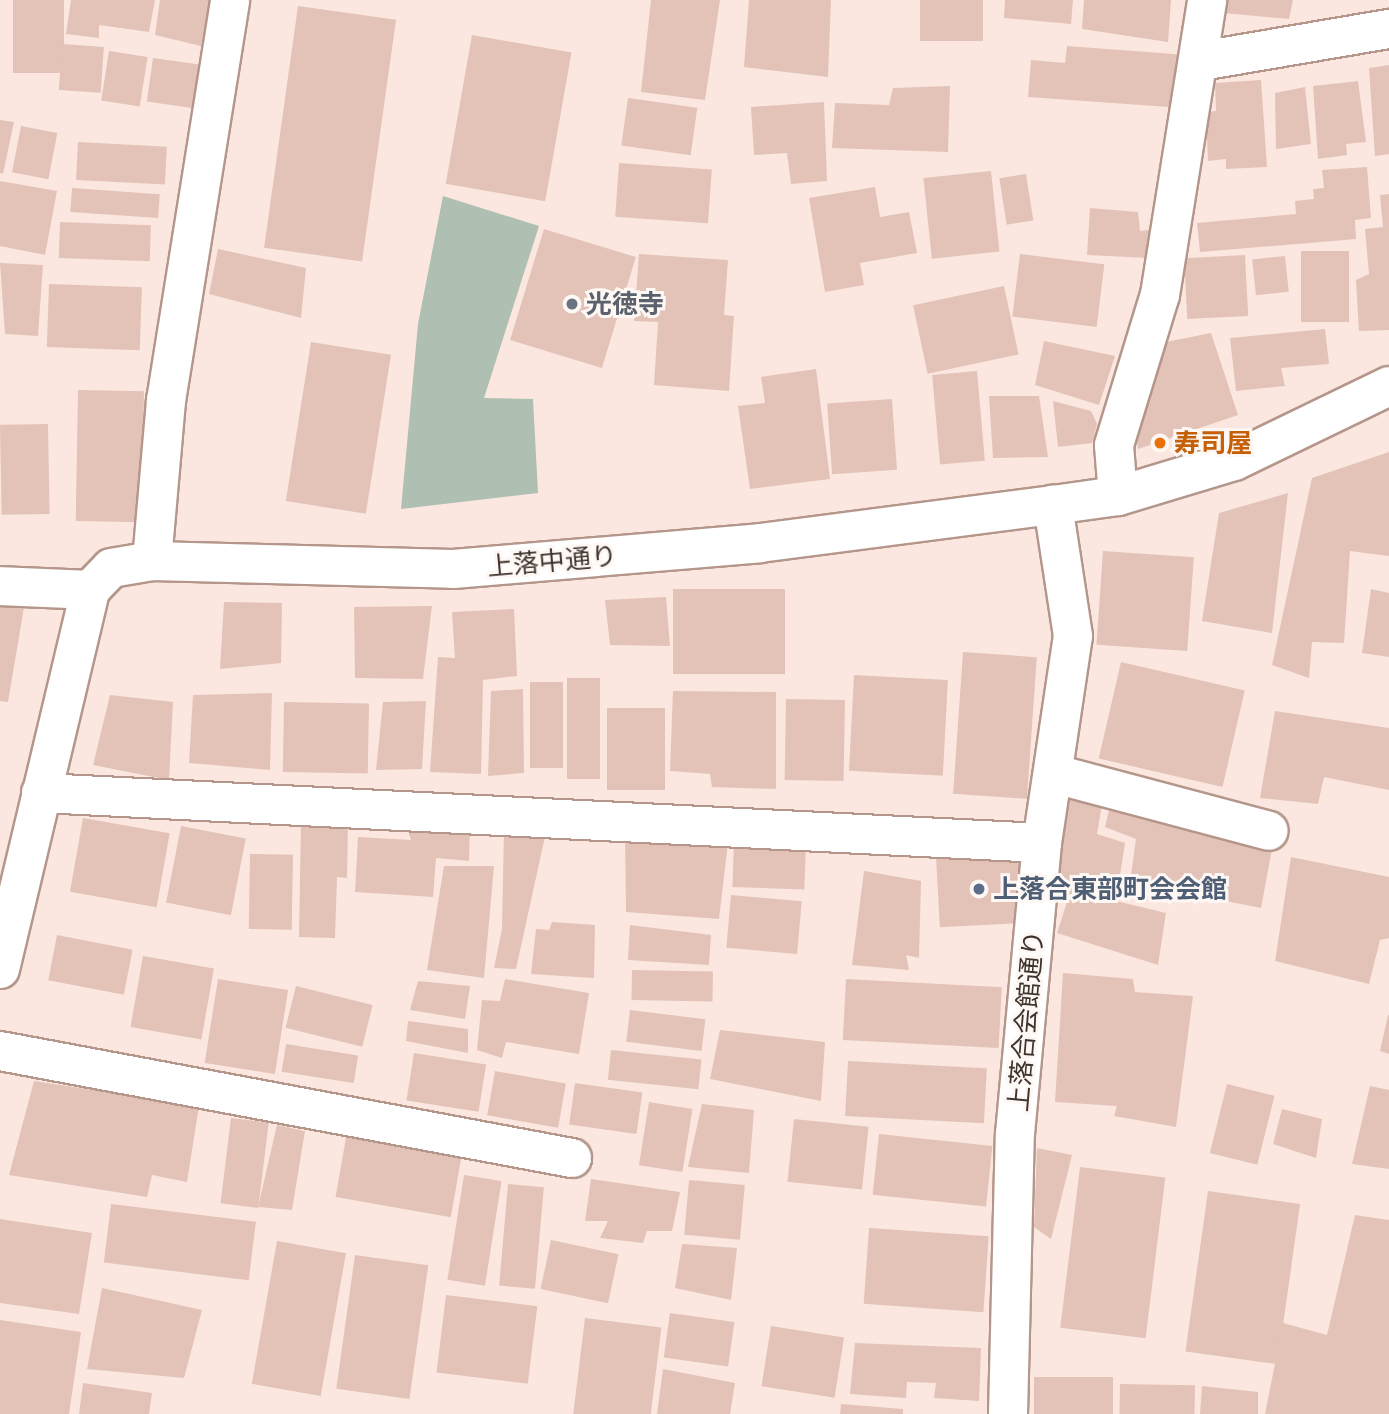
<!DOCTYPE html>
<html>
<head>
<meta charset="utf-8">
<style>
	body { margin:0 }
	#map { position:relative; width:1389px; height:1414px; overflow:hidden; background:#fbe7e0; font-family:"Titillium Web","Noto Sans JP",sans-serif }
	div>[style] { position:absolute }
	.green>* { inset:0; background:#afc0b2 }
	.building>* { inset:0; background:#e3c3b7; transform-origin:0 0 }
	.roads { filter:drop-shadow(2px 0 #b4968a) drop-shadow(-2px 0 #b4968a) drop-shadow(0 2px #b4968a) drop-shadow(0 -2px #b4968a) }
	.minor>* { height:38px; margin:-19px; padding:0 19px; transform-origin:19px; border-radius:19px; background:#fff }
	.tertiary>* { height:38px; margin:-19px; padding:0 19px; transform-origin:19px; border-radius:19px; background:#fff }
	.dots>* { width:19px; height:19px; translate:-50% -50%; box-sizing:border-box; border:4px solid #fef8f5; border-radius:50% }
	span { translate:-50% -50%; white-space:nowrap; text-align:center; line-height:1.15; -webkit-text-stroke:6px #fef8f5; paint-order:stroke }
	.worship-label { font-size:26px; color:#5b616d; font-weight:700 }
	.left { translate:0 -50%; text-align:left }
	.food-label { font-size:26px; color:#c56008; font-weight:700 }
	.street-label { font-size:26px; color:#3f332e }
	.service-label { font-size:26px; color:#4e5e75; font-weight:700 }
</style>
</head>
<body>
<div id="map">
	<div class="green">
		<i style="clip-path:polygon(443px 196px,539px 226px,484px 398px,533px 399px,538px 493px,401px 509px,418px 324px)"></i>
	</div>
	<div class="building">
		<i style="left:13px;top:0;width:51px;height:73px"></i>
		<i style="clip-path:polygon(71px 0,155px 0,149px 32px,99px 25px,99px 38px,66px 34px)"></i>
		<i style="clip-path:polygon(160px 0,210px 0,201px 46px,155px 35px)"></i>
		<i style="clip-path:polygon(651px 0,720px 0,705px 100px,641px 92px)"></i>
		<i style="clip-path:polygon(749px 0,831px 0,828px 77px,744px 67px)"></i>
		<i style="left:920px;top:0;width:63px;height:41px"></i>
		<i style="clip-path:polygon(1005px 0,1073px 0,1071px 24px,1004px 18px)"></i>
		<i style="clip-path:polygon(1084px 0,1171px 0,1168px 42px,1082px 29px)"></i>
		<i style="clip-path:polygon(1224px 0,1293px 0,1289px 19px,1223px 13px)"></i>
		<i style="left:298px;top:6px;width:99px;height:244px;rotate:8deg"></i>
		<i style="left:472px;top:35px;width:101px;height:151px;rotate:10deg"></i>
		<i style="left:62px;top:44px;width:42px;height:46px;rotate:4deg"></i>
		<i style="clip-path:polygon(1067px 46px,1187px 55px,1183px 108px,1028px 97px,1031px 60px,1065px 63px)"></i>
		<i style="left:109px;top:51px;width:39px;height:50px;rotate:9deg"></i>
		<i style="left:153px;top:58px;width:49px;height:44px;rotate:8deg"></i>
		<i style="clip-path:polygon(1389px 65px,1389px 154px,1375px 156px,1369px 68px)"></i>
		<i style="clip-path:polygon(1261px 80px,1267px 167px,1226px 169px,1226px 159px,1208px 161px,1206px 112px,1216px 111px,1215px 83px)"></i>
		<i style="clip-path:polygon(1358px 81px,1366px 142px,1346px 144px,1347px 155px,1318px 159px,1313px 86px)"></i>
		<i style="clip-path:polygon(950px 86px,948px 152px,832px 148px,835px 103px,889px 105px,893px 88px)"></i>
		<i style="clip-path:polygon(1305px 87px,1311px 144px,1276px 149px,1275px 93px)"></i>
		<i style="left:628px;top:98px;width:70px;height:48px;rotate:8deg"></i>
		<i style="clip-path:polygon(824px 102px,827px 181px,791px 184px,787px 153px,754px 155px,751px 107px)"></i>
		<i style="clip-path:polygon(0 120px,14px 122px,3px 174px,0 173px)"></i>
		<i style="left:21px;top:126px;width:37px;height:47px;rotate:11deg"></i>
		<i style="left:78px;top:142px;width:89px;height:38px;rotate:3deg"></i>
		<i style="left:619px;top:163px;width:93px;height:54px;rotate:4deg"></i>
		<i style="clip-path:polygon(1367px 167px,1371px 218px,1355px 220px,1356px 239px,1200px 252px,1197px 223px,1296px 214px,1295px 201px,1314px 199px,1313px 189px,1324px 188px,1322px 170px)"></i>
		<i style="left:991px;top:171px;width:81px;height:68px;rotate:84deg"></i>
		<i style="left:1026px;top:174px;width:47px;height:27px;rotate:81deg"></i>
		<i style="clip-path:polygon(0 181px,57px 191px,45px 255px,0 246px)"></i>
		<i style="clip-path:polygon(875px 187px,880px 217px,909px 212px,917px 253px,860px 263px,864px 285px,825px 292px,809px 198px)"></i>
		<i style="left:72px;top:188px;width:88px;height:24px;rotate:4deg"></i>
		<i style="clip-path:polygon(1389px 194px,1389px 330px,1359px 331px,1356px 280px,1369px 274px,1365px 229px,1383px 227px,1380px 195px)"></i>
		<i style="clip-path:polygon(1090px 208px,1138px 212px,1140px 231px,1149px 230px,1149px 258px,1087px 255px)"></i>
		<i style="left:60px;top:222px;width:91px;height:36px;rotate:2deg"></i>
		<i style="left:544px;top:229px;width:96px;height:116px;rotate:17deg"></i>
		<i style="clip-path:polygon(218px 249px,306px 268px,301px 318px,209px 294px)"></i>
		<i style="left:1301px;top:251px;width:48px;height:71px"></i>
		<i style="clip-path:polygon(639px 254px,728px 260px,724px 315px,734px 316px,729px 391px,654px 385px,658px 322px,634px 321px)"></i>
		<i style="left:1020px;top:254px;width:85px;height:63px;rotate:7deg"></i>
		<i style="left:1245px;top:255px;width:61px;height:61px;rotate:87deg"></i>
		<i style="left:1285px;top:256px;width:36px;height:33px;rotate:84deg"></i>
		<i style="clip-path:polygon(0 263px,43px 265px,38px 336px,5px 334px)"></i>
		<i style="left:49px;top:284px;width:93px;height:63px;rotate:2deg"></i>
		<i style="left:1004px;top:286px;width:70px;height:93px;rotate:78deg"></i>
		<i style="clip-path:polygon(1325px 329px,1329px 364px,1281px 368px,1285px 386px,1236px 391px,1230px 338px)"></i>
		<i style="clip-path:polygon(1211px 333px,1238px 415px,1138px 449px,1133px 415px,1161px 343px)"></i>
		<i style="clip-path:polygon(1044px 341px,1115px 356px,1099px 405px,1035px 385px)"></i>
		<i style="left:311px;top:342px;width:81px;height:161px;rotate:9deg"></i>
		<i style="clip-path:polygon(816px 369px,830px 479px,750px 489px,738px 406px,765px 403px,761px 377px)"></i>
		<i style="left:977px;top:371px;width:90px;height:45px;rotate:85deg"></i>
		<i style="left:78px;top:390px;width:66px;height:131px;rotate:1deg"></i>
		<i style="clip-path:polygon(989px 396px,1039px 396px,1048px 457px,993px 458px)"></i>
		<i style="left:892px;top:399px;width:71px;height:65px;rotate:86deg"></i>
		<i style="clip-path:polygon(1053px 401px,1091px 411px,1097px 424px,1092px 443px,1058px 447px)"></i>
		<i style="left:48px;top:424px;width:90px;height:48px;rotate:89deg"></i>
		<i style="clip-path:polygon(1389px 452px,1389px 556px,1350px 551px,1344px 643px,1312px 642px,1309px 678px,1272px 665px,1312px 478px)"></i>
		<i style="clip-path:polygon(1288px 493px,1272px 633px,1202px 621px,1219px 513px)"></i>
		<i style="left:1103px;top:551px;width:91px;height:94px;rotate:4deg"></i>
		<i style="left:785px;top:589px;width:85px;height:112px;rotate:90deg"></i>
		<i style="clip-path:polygon(1371px 589px,1389px 593px,1389px 657px,1362px 653px)"></i>
		<i style="clip-path:polygon(666px 597px,670px 646px,610px 645px,605px 600px)"></i>
		<i style="clip-path:polygon(224px 602px,282px 603px,281px 663px,220px 669px)"></i>
		<i style="clip-path:polygon(0 605px,24px 607px,8px 702px,0 701px)"></i>
		<i style="clip-path:polygon(432px 606px,423px 679px,355px 678px,354px 607px)"></i>
		<i style="clip-path:polygon(514px 609px,517px 676px,483px 680px,481px 774px,430px 772px,438px 657px,455px 658px,452px 612px)"></i>
		<i style="left:963px;top:652px;width:74px;height:142px;rotate:4deg"></i>
		<i style="left:1121px;top:662px;width:127px;height:99px;rotate:13deg"></i>
		<i style="left:854px;top:675px;width:94px;height:96px;rotate:3deg"></i>
		<i style="left:600px;top:678px;width:101px;height:33px;rotate:90deg"></i>
		<i style="left:563px;top:682px;width:86px;height:33px;rotate:90deg"></i>
		<i style="clip-path:polygon(523px 689px,524px 773px,488px 776px,491px 691px)"></i>
		<i style="clip-path:polygon(673px 691px,776px 692px,776px 789px,712px 787px,710px 774px,670px 771px)"></i>
		<i style="clip-path:polygon(272px 693px,270px 770px,189px 763px,193px 695px)"></i>
		<i style="clip-path:polygon(110px 695px,173px 702px,169px 780px,93px 765px)"></i>
		<i style="left:786px;top:699px;width:59px;height:81px;rotate:1deg"></i>
		<i style="clip-path:polygon(426px 701px,422px 769px,376px 770px,383px 702px)"></i>
		<i style="left:284px;top:702px;width:85px;height:70px;rotate:1deg"></i>
		<i style="left:607px;top:708px;width:58px;height:82px"></i>
		<i style="clip-path:polygon(1275px 711px,1389px 728px,1389px 790px,1324px 777px,1318px 804px,1260px 798px)"></i>
		<i style="clip-path:polygon(1068px 800px,1102px 804px,1097px 834px,1125px 843px,1116px 901px,1166px 913px,1158px 965px,1057px 933px,1068px 899px,1054px 884px)"></i>
		<i style="clip-path:polygon(1110px 806px,1272px 849px,1261px 908px,1130px 882px,1136px 839px,1105px 827px)"></i>
		<i style="left:83px;top:818px;width:88px;height:75px;rotate:10deg"></i>
		<i style="clip-path:polygon(301px 821px,348px 822px,347px 878px,337px 877px,335px 938px,299px 937px)"></i>
		<i style="clip-path:polygon(405px 822px,470px 825px,469px 861px,436px 858px,433px 897px,355px 892px,358px 837px,411px 840px)"></i>
		<i style="left:181px;top:826px;width:66px;height:78px;rotate:11deg"></i>
		<i style="clip-path:polygon(504px 829px,546px 832px,516px 969px,494px 968px,502px 929px)"></i>
		<i style="clip-path:polygon(625px 834px,729px 834px,719px 919px,626px 912px)"></i>
		<i style="left:734px;top:841px;width:72px;height:46px;rotate:2deg"></i>
		<i style="left:1021px;top:853px;width:70px;height:85px;rotate:87deg"></i>
		<i style="left:250px;top:854px;width:43px;height:75px;rotate:1deg"></i>
		<i style="clip-path:polygon(1291px 857px,1389px 877px,1389px 938px,1380px 940px,1369px 984px,1275px 961px)"></i>
		<i style="clip-path:polygon(444px 866px,494px 866px,484px 978px,427px 970px)"></i>
		<i style="clip-path:polygon(864px 871px,921px 881px,919px 958px,906px 955px,909px 970px,852px 965px)"></i>
		<i style="left:731px;top:895px;width:71px;height:53px;rotate:5deg"></i>
		<i style="clip-path:polygon(552px 922px,595px 925px,594px 978px,531px 974px,536px 929px,549px 930px)"></i>
		<i style="clip-path:polygon(630px 925px,711px 935px,709px 965px,628px 960px)"></i>
		<i style="left:57px;top:935px;width:77px;height:46px;rotate:11deg"></i>
		<i style="left:143px;top:956px;width:72px;height:72px;rotate:10deg"></i>
		<i style="left:632px;top:970px;width:81px;height:30px;rotate:1deg"></i>
		<i style="clip-path:polygon(1063px 973px,1133px 979px,1135px 992px,1193px 996px,1176px 1127px,1114px 1116px,1117px 1106px,1055px 1102px)"></i>
		<i style="left:218px;top:979px;width:71px;height:85px;rotate:9deg"></i>
		<i style="clip-path:polygon(505px 979px,589px 993px,579px 1054px,506px 1042px,502px 1058px,477px 1050px,482px 1000px,500px 1001px)"></i>
		<i style="left:846px;top:979px;width:156px;height:61px;rotate:3deg"></i>
		<i style="clip-path:polygon(418px 981px,470px 986px,465px 1019px,410px 1010px)"></i>
		<i style="left:296px;top:986px;width:79px;height:43px;rotate:14deg"></i>
		<i style="left:630px;top:1010px;width:76px;height:32px;rotate:7deg"></i>
		<i style="clip-path:polygon(1388px 1015px,1389px 1015px,1389px 1054px,1380px 1051px)"></i>
		<i style="clip-path:polygon(408px 1021px,468px 1029px,468px 1053px,406px 1041px)"></i>
		<i style="clip-path:polygon(720px 1030px,825px 1042px,821px 1101px,710px 1079px)"></i>
		<i style="left:286px;top:1044px;width:73px;height:28px;rotate:9deg"></i>
		<i style="left:611px;top:1050px;width:91px;height:30px;rotate:6deg"></i>
		<i style="left:414px;top:1053px;width:73px;height:48px;rotate:9deg"></i>
		<i style="left:848px;top:1061px;width:139px;height:55px;rotate:3deg"></i>
		<i style="left:495px;top:1071px;width:72px;height:45px;rotate:10deg"></i>
		<i style="clip-path:polygon(34px 1081px,199px 1106px,187px 1182px,152px 1175px,147px 1197px,9px 1175px)"></i>
		<i style="left:575px;top:1083px;width:68px;height:42px;rotate:8deg"></i>
		<i style="left:1227px;top:1084px;width:49px;height:71px;rotate:14deg"></i>
		<i style="clip-path:polygon(1370px 1086px,1389px 1090px,1389px 1169px,1352px 1164px)"></i>
		<i style="left:649px;top:1102px;width:44px;height:64px;rotate:9deg"></i>
		<i style="clip-path:polygon(702px 1104px,754px 1110px,749px 1173px,688px 1167px)"></i>
		<i style="clip-path:polygon(1282px 1109px,1322px 1119px,1316px 1158px,1273px 1144px)"></i>
		<i style="left:231px;top:1118px;width:38px;height:86px;rotate:7deg"></i>
		<i style="left:794px;top:1119px;width:75px;height:63px;rotate:6deg"></i>
		<i style="clip-path:polygon(277px 1125px,305px 1131px,292px 1210px,258px 1207px)"></i>
		<i style="left:347px;top:1132px;width:117px;height:66px;rotate:10deg"></i>
		<i style="left:879px;top:1134px;width:114px;height:61px;rotate:6deg"></i>
		<i style="clip-path:polygon(1037px 1148px,1072px 1155px,1051px 1239px,1034px 1227px)"></i>
		<i style="left:1080px;top:1167px;width:86px;height:162px;rotate:7deg"></i>
		<i style="left:464px;top:1175px;width:38px;height:106px;rotate:9deg"></i>
		<i style="clip-path:polygon(591px 1179px,680px 1192px,672px 1231px,647px 1231px,643px 1243px,600px 1238px,608px 1221px,585px 1221px)"></i>
		<i style="left:689px;top:1180px;width:56px;height:55px;rotate:5deg"></i>
		<i style="left:508px;top:1184px;width:36px;height:102px;rotate:5deg"></i>
		<i style="left:1208px;top:1191px;width:93px;height:162px;rotate:8deg"></i>
		<i style="left:111px;top:1204px;width:146px;height:59px;rotate:7deg"></i>
		<i style="clip-path:polygon(1355px 1215px,1389px 1220px,1389px 1414px,1265px 1414px,1283px 1323px,1327px 1335px)"></i>
		<i style="clip-path:polygon(0 1219px,92px 1233px,79px 1314px,0 1303px)"></i>
		<i style="left:869px;top:1228px;width:120px;height:76px;rotate:4deg"></i>
		<i style="left:551px;top:1240px;width:69px;height:50px;rotate:12deg"></i>
		<i style="left:277px;top:1241px;width:70px;height:145px;rotate:10deg"></i>
		<i style="clip-path:polygon(682px 1244px,737px 1248px,731px 1300px,675px 1288px)"></i>
		<i style="left:355px;top:1255px;width:74px;height:135px;rotate:8deg"></i>
		<i style="clip-path:polygon(102px 1288px,202px 1310px,184px 1378px,87px 1369px)"></i>
		<i style="left:446px;top:1295px;width:92px;height:78px;rotate:7deg"></i>
		<i style="left:670px;top:1313px;width:65px;height:45px;rotate:8deg"></i>
		<i style="left:585px;top:1318px;width:77px;height:97px;rotate:7deg"></i>
		<i style="clip-path:polygon(0 1320px,81px 1332px,69px 1414px,0 1414px)"></i>
		<i style="left:771px;top:1326px;width:74px;height:61px;rotate:9deg"></i>
		<i style="clip-path:polygon(855px 1343px,981px 1348px,979px 1401px,934px 1398px,936px 1383px,907px 1382px,906px 1398px,850px 1394px)"></i>
		<i style="clip-path:polygon(663px 1369px,735px 1383px,730px 1414px,657px 1414px)"></i>
		<i style="left:1113px;top:1377px;width:37px;height:79px;rotate:90deg"></i>
		<i style="clip-path:polygon(83px 1383px,152px 1393px,149px 1414px,79px 1414px)"></i>
		<i style="left:1120px;top:1384px;width:75px;height:30px;rotate:1deg"></i>
		<i style="clip-path:polygon(1202px 1386px,1258px 1392px,1258px 1414px,1200px 1414px)"></i>
		<i style="clip-path:polygon(841px 1404px,903px 1409px,903px 1414px,840px 1414px)"></i>
	</div>
	<div class="roads">
		<div class="minor">
			<i style="left:1201px;top:61px;width:191px;rotate:-9.7deg"></i>
			<i style="left:1118px;top:496px;width:51px;rotate:-94.5deg"></i>
			<i style="left:1114px;top:445px;width:157px;rotate:-73deg"></i>
			<i style="left:1160px;top:295px;width:299px;rotate:-80.9deg"></i>
			<i style="left:152px;top:561px;width:161px;rotate:-85deg"></i>
			<i style="left:166px;top:401px;width:406px;rotate:-80.9deg"></i>
			<i style="left:0;top:586px;width:90px;rotate:2.5deg"></i>
			<i style="left:1055px;top:774px;width:221px;rotate:14.9deg"></i>
			<i style="left:41px;top:793px;width:1002px;rotate:2.86deg"></i>
			<i style="left:0;top:1051px;width:582px;rotate:10.6deg"></i>
			<i style="left:1008px;top:1414px;width:280px;rotate:-88.6deg"></i>
			<i style="left:1015px;top:1134px;width:292px;rotate:-84.7deg"></i>
			<i style="left:1042px;top:843px;width:209px;rotate:-81.5deg"></i>
			<i style="left:1073px;top:636px;width:133px;rotate:-98.7deg"></i>
		</div>
		<div class="tertiary">
			<i style="left:0;top:969px;width:390px;rotate:-76.6deg"></i>
			<i style="left:90px;top:590px;width:30px;rotate:-46deg"></i>
			<i style="left:111px;top:568px;width:42px;rotate:-9.7deg"></i>
			<i style="left:152px;top:561px;width:301px;rotate:1.5deg"></i>
			<i style="left:453px;top:569px;width:308px;rotate:-4.8deg"></i>
			<i style="left:760px;top:543px;width:295px;rotate:-7.4deg"></i>
			<i style="left:1053px;top:505px;width:66px;rotate:-7.9deg"></i>
			<i style="left:1118px;top:496px;width:121px;rotate:-16.8deg"></i>
			<i style="left:1234px;top:461px;width:172px;rotate:-25.8deg"></i>
		</div>
	</div>
	<div class="dots">
		<i style="left:572px;top:304px;background:#6b7280"></i>
		<i style="left:1160px;top:443px;background:#e8710a"></i>
		<i style="left:979px;top:889px;background:#5c6f8a"></i>
	</div>
	<div class="worship-label">
		<span class="left" style="left:586px;top:304px">光徳寺</span>
	</div>
	<div class="food-label">
		<span class="left" style="left:1174px;top:443px">寿司屋</span>
	</div>
	<div class="street-label">
		<span style="left:552px;top:561px;rotate:-5deg">上落中通り</span>
		<span style="left:1026px;top:1021px;rotate:-85deg">上落合会館通り</span>
	</div>
	<div class="service-label">
		<span class="left" style="left:993px;top:889px">上落合東部町会会館</span>
	</div>
</div>
</body>
</html>
